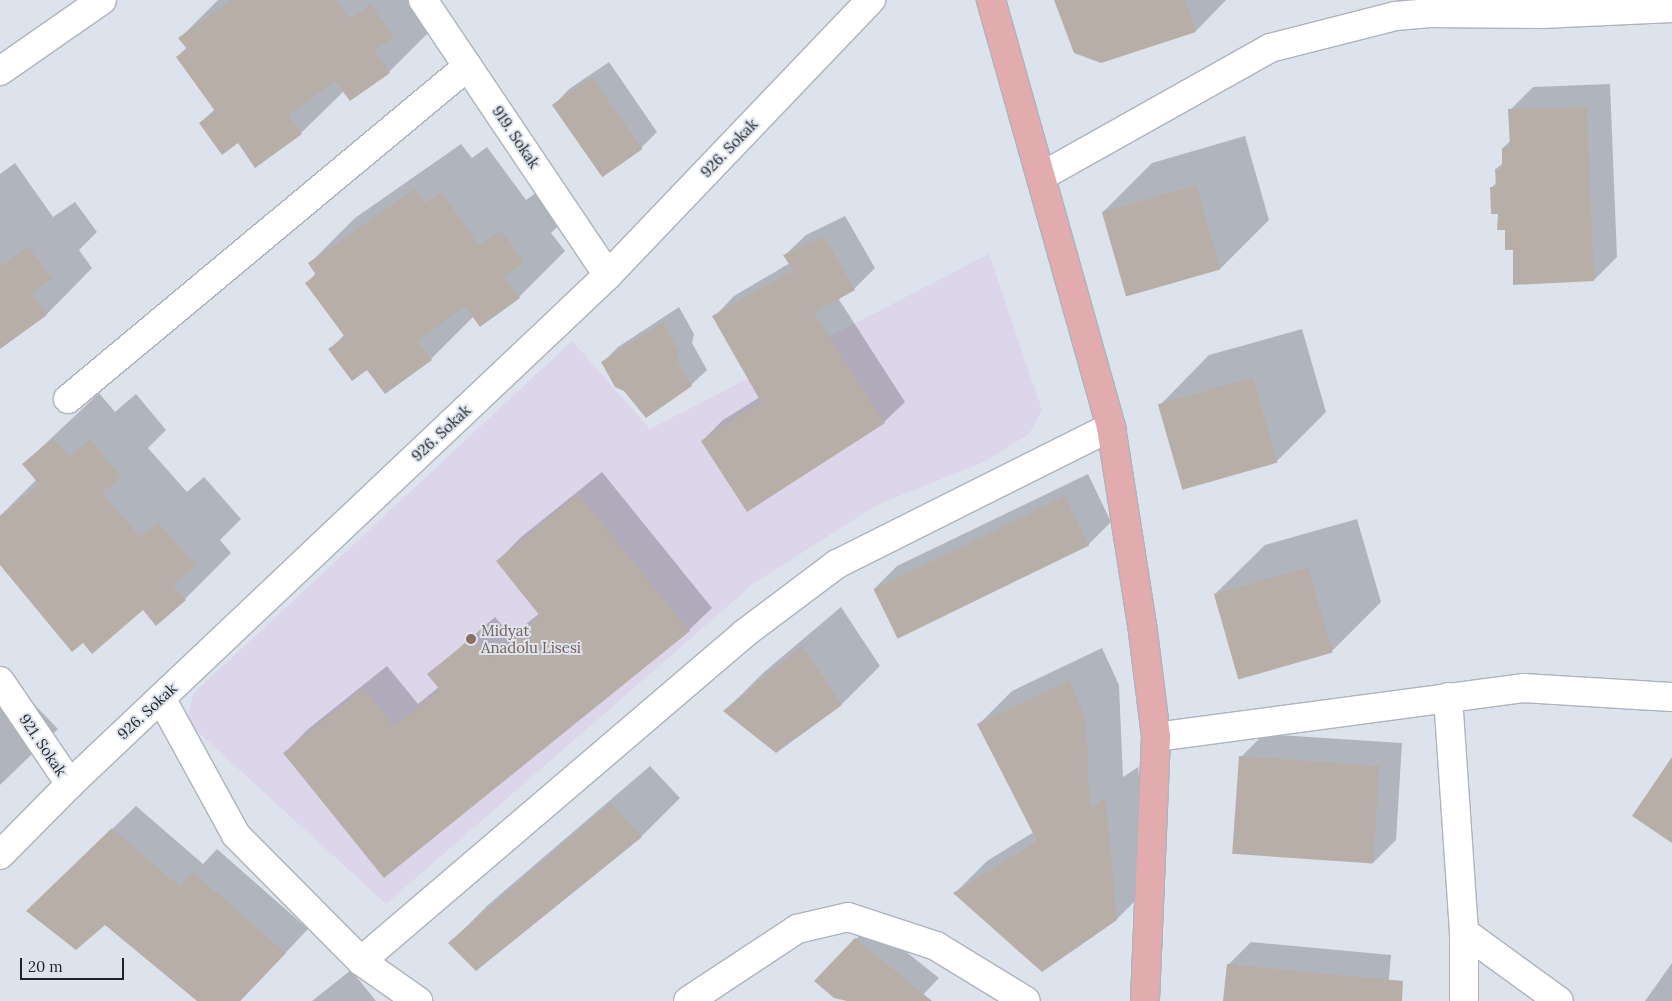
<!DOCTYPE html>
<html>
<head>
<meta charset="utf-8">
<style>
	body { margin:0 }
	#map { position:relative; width:1672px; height:1001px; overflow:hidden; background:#dde3ed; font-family:Lora,serif }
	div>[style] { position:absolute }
	.education>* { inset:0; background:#ddd5ea }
	.shadow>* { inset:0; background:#0003 }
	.building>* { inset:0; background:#b8aea8; transform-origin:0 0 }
	.roads { filter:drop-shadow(1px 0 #adb3bc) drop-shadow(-1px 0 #adb3bc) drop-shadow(0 1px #adb3bc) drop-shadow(0 -1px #adb3bc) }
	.minor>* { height:28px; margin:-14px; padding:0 14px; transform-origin:14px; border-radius:14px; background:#fff }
	.major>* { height:28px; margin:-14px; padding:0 14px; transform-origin:14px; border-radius:14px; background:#e2acae }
	.dots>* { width:14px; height:14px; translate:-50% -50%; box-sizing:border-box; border:2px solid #dde3ed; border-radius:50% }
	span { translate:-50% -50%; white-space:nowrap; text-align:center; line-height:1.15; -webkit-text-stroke:4px #dde3ed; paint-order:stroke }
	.street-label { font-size:15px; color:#1f2225 }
	.education-label { font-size:15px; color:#785e54 }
	.left { translate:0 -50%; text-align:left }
	.scale { position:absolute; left:20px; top:958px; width:104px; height:22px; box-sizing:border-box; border:2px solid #1f2225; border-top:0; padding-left:6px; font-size:15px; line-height:18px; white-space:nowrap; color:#1f2225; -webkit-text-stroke:4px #dde3ed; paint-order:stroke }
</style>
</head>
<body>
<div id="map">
	<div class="education">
		<i style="clip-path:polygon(989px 254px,1042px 410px,1029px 434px,984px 462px,877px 505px,753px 584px,386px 904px,187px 722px,193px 694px,572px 341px,650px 429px)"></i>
	</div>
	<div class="shadow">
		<i style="clip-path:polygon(218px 0,429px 0,435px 26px,389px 72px,344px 91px,301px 133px,238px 142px,200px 123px,215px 109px,177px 57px,187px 47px,180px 38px)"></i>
		<i style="clip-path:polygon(1056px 0,1226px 0,1196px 31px)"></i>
		<i style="clip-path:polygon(609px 62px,657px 132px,641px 148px,554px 105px,569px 89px)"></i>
		<i style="clip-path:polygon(1610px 84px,1617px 257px,1594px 280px,1514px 249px,1491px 188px,1497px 182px,1496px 169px,1503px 163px,1503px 148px,1511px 140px,1510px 110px,1533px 87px)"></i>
		<i style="clip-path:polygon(1245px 136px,1269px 220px,1220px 269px,1103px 212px,1152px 163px)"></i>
		<i style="clip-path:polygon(461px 144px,472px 158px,487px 147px,526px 200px,547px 185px,569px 215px,551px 233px,565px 251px,519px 297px,474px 316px,431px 359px,368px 368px,330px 349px,344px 335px,307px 283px,316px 273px,310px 263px,355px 218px)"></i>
		<i style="clip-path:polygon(15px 163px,53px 217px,75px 202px,97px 232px,79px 250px,92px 268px,47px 314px,8px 342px,0 334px,0 174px)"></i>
		<i style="clip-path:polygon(845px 216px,875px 268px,854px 289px,838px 298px,905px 402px,884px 422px,702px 441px,723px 420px,760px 397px,714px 317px,734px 296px,790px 263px,785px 255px,806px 235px)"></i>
		<i style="clip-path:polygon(679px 307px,694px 334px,692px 343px,707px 370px,691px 385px,603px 362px,618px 347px)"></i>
		<i style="clip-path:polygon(1302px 329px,1326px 412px,1276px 462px,1160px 405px,1209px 355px)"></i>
		<i style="clip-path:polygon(99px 393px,115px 412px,136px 394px,166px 430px,148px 448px,187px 492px,204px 477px,241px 519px,220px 540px,231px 553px,185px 599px,143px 608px,83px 642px,0 564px,0 516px,37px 479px,24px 464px)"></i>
		<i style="clip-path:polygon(602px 472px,712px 608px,689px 630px,384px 876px,285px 753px,307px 730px,387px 666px,418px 704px,439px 687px,429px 674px,495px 617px,511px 636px,540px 613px,498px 561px,520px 538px)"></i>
		<i style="clip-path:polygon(1088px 474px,1111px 522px,1088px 545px,874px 589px,897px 566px)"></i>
		<i style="clip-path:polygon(1357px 519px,1381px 602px,1332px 651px,1215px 594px,1265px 545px)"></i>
		<i style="clip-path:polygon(841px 607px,880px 666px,842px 704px,725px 711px,763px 673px)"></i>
		<i style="clip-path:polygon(1102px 648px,1119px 685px,1123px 777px,1138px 767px,1150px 886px,1117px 919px,955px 893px,987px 861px,1034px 832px,979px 724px,1012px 691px)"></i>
		<i style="clip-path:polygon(0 669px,58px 729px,0 785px)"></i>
		<i style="clip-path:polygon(1264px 734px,1402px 743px,1396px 840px,1373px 863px,1241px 757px)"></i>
		<i style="clip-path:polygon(650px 766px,680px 798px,642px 836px,476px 970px,450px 943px,488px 905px)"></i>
		<i style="clip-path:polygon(136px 806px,203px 864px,217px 849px,308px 929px,240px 1001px,199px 1001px,105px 923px,51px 888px)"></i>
		<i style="clip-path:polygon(871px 924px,939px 978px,917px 1001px,849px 1001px,856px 939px)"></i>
		<i style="clip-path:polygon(1251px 942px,1391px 955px,1387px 1001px,1224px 1001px,1228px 965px)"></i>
		<i style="clip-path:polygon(1672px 963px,1672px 1001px,1645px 1001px)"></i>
		<i style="clip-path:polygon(351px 970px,376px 1001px,312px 1001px)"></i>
	</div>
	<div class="building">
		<i style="clip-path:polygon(231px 0,336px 0,350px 19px,371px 4px,394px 37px,374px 50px,390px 73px,350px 101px,335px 81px,289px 115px,302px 134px,255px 168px,238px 143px,222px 155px,199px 123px,215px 111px,176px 57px,187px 49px,178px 38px)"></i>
		<i style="clip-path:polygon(1054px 0,1185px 0,1196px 32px,1101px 63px,1074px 53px)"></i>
		<i style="left:592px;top:77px;width:88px;height:49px;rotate:55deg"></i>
		<i style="clip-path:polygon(1587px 107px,1594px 281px,1513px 285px,1513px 250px,1505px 250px,1505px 230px,1497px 230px,1498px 214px,1491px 214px,1490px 187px,1496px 187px,1495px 169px,1502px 168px,1502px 148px,1510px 147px,1508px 109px)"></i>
		<i style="left:1196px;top:185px;width:88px;height:98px;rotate:74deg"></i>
		<i style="clip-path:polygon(415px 189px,425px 203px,441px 192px,479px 245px,501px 230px,524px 262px,504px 277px,520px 298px,480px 327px,465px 306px,418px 341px,432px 360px,385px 394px,367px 370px,352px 381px,328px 349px,345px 337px,305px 283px,316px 275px,308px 263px)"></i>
		<i style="clip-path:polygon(824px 236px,855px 290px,814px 313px,885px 423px,747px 512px,701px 441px,761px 402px,712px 316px,793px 270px,783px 255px)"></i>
		<i style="clip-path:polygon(28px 246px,52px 279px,32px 293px,47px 315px,0 349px,0 267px)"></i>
		<i style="clip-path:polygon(663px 322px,679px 351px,677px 360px,692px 386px,646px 418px,624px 391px,615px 387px,601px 362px)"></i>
		<i style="left:1253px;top:377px;width:89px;height:99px;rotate:74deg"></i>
		<i style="clip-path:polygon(53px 438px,69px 457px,90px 439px,121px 477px,102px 493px,140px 537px,158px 522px,196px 566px,173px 585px,186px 600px,156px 626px,143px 610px,92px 654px,83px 643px,72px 652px,0 565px,0 516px,39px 484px,22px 464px)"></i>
		<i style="clip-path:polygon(578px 494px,690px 631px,384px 878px,283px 753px,364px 688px,394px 726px,440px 690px,427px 674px,471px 639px,488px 658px,540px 616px,496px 561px)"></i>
		<i style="left:1065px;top:496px;width:55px;height:213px;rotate:64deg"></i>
		<i style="left:1308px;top:567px;width:89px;height:98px;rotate:74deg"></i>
		<i style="clip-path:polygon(802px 645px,842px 705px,776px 753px,723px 711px)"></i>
		<i style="clip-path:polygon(1069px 680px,1086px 719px,1090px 808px,1106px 798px,1117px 920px,1042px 972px,953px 893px,1037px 841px,977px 724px)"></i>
		<i style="left:1239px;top:756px;width:141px;height:98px;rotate:4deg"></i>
		<i style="clip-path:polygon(1672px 757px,1672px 843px,1632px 816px)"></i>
		<i style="clip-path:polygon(610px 803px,642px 837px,476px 971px,448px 943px)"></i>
		<i style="clip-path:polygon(112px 828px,180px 887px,193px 872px,286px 953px,240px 1001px,197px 1001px,105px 925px,76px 950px,26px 911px)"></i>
		<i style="clip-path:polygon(855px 938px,932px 1001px,847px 1001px,834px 998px,814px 981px)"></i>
		<i style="clip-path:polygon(1227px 964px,1403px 981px,1402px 1001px,1223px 1001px)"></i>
	</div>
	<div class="roads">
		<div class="minor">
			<i style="left:423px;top:0;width:331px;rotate:56.1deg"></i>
			<i style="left:0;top:71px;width:124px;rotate:-34.8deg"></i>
			<i style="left:1042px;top:176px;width:261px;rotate:-29.3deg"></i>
			<i style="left:1270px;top:48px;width:130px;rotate:-14.3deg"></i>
			<i style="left:1396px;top:16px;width:34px;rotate:-5deg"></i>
			<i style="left:1430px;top:13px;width:112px;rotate:0.5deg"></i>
			<i style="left:1542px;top:14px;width:130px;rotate:-2.6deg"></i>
			<i style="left:68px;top:399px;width:520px;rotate:-39.78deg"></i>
			<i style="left:0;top:681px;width:125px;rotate:55.8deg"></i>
			<i style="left:1448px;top:697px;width:236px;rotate:86.1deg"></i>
			<i style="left:1464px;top:932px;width:69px;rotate:90deg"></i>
			<i style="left:161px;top:698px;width:156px;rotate:61.3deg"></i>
			<i style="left:236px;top:835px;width:177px;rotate:45.2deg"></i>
			<i style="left:361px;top:961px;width:70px;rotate:35.1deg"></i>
			<i style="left:1156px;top:737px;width:370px;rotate:-7.6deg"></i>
			<i style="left:1523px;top:688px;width:149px;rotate:3.5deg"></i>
			<i style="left:0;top:855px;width:100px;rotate:-45.4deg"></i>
			<i style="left:70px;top:784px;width:741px;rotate:-43.41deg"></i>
			<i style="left:608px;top:275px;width:381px;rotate:-46.3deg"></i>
			<i style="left:1464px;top:932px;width:117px;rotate:36deg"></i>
			<i style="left:361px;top:961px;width:505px;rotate:-40.5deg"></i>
			<i style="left:745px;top:633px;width:115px;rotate:-36.9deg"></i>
			<i style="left:837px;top:564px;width:306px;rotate:-26.6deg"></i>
			<i style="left:688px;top:1001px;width:131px;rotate:-33.4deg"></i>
			<i style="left:797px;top:929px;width:52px;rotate:-13.2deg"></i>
			<i style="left:848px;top:917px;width:93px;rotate:18.2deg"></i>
			<i style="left:936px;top:946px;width:105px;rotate:31.4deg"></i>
		</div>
		<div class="major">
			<i style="left:991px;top:0;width:444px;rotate:74.3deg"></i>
			<i style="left:1111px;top:427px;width:199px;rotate:81.1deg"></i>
			<i style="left:1142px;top:624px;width:114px;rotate:82.9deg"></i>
			<i style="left:1156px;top:737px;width:264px;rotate:92.4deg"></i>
		</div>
	</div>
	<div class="dots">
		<i style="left:471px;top:639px;background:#8d6e63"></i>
	</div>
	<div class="street-label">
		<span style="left:516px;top:137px;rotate:56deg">919. Sokak</span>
		<span style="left:729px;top:148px;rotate:-46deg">926. Sokak</span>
		<span style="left:441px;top:433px;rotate:-43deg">926. Sokak</span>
		<span style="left:147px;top:711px;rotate:-43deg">926. Sokak</span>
		<span style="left:43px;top:745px;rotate:56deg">921. Sokak</span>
	</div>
	<div class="education-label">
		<span class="left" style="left:481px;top:639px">Midyat<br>Anadolu Lisesi</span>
	</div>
	<div class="scale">20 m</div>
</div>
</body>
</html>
